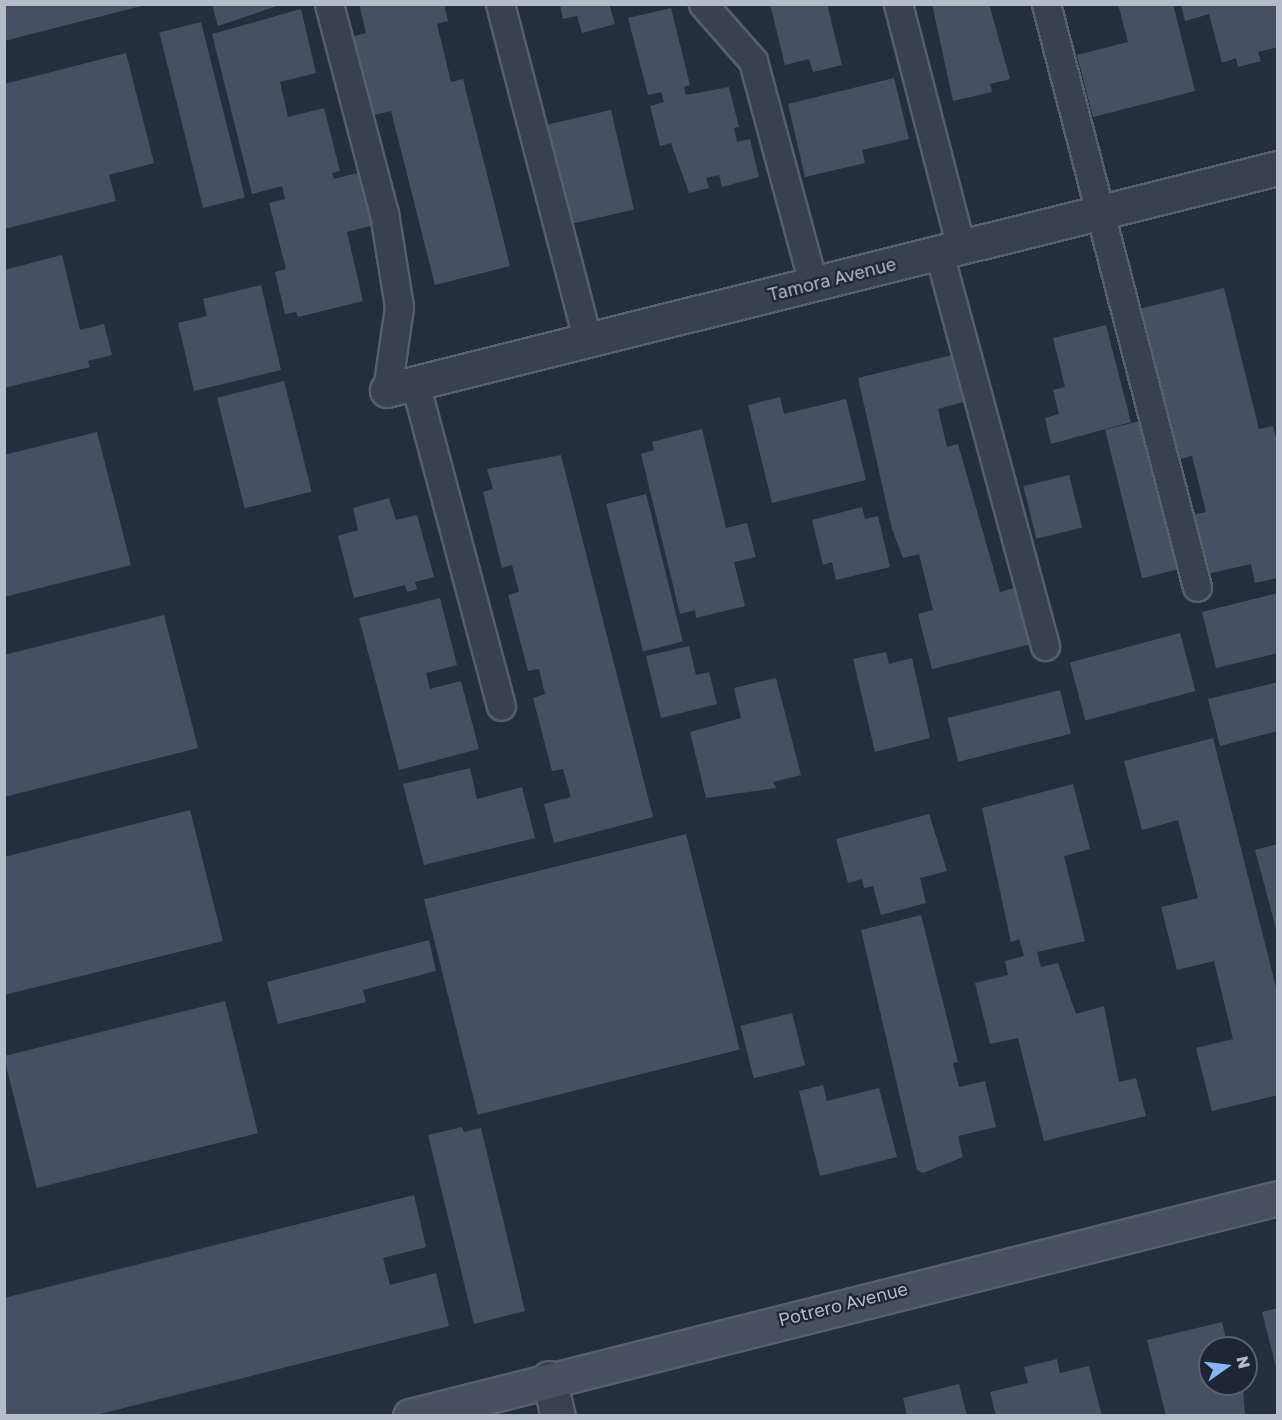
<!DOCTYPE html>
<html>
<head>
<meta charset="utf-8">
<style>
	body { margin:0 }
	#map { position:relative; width:1282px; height:1420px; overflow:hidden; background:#242f3e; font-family:"Golos Text",sans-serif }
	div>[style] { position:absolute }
	.building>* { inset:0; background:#455162; transform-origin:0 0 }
	.roads { filter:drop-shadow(2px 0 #565f6c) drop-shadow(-2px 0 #565f6c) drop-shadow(0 2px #565f6c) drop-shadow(0 -2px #565f6c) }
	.lane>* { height:27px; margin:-13.5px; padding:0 13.5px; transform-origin:13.5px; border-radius:13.5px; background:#38414e }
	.street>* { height:33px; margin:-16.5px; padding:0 16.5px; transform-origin:16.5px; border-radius:16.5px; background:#38414e }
	.secondary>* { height:33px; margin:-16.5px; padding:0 16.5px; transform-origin:16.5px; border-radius:16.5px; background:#465061 }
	span { translate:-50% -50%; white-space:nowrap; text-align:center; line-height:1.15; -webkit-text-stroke:4.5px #1d2633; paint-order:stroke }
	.street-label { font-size:18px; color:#b4bcc9 }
	.frame { position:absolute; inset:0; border:6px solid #b4bcc9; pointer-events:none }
	.north { position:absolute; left:1198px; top:1336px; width:60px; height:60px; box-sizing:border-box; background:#1d2633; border:2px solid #59626f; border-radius:50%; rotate:76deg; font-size:16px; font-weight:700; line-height:24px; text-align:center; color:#b4bcc9 }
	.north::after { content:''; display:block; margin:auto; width:21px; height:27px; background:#8ab4f8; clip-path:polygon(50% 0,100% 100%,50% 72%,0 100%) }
</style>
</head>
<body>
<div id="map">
	<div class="building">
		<i style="clip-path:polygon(4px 4px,145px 4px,145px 5px,4px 41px)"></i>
		<i style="clip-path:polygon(212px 4px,280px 4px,280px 5px,218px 26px)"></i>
		<i style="clip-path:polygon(359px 4px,444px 4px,448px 21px,437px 24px,451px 82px,463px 79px,510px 266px,435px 285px,391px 111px,370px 116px,351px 37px,366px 33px)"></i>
		<i style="clip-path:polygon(560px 4px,609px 4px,615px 24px,582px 33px,577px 16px,563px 19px)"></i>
		<i style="clip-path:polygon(770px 4px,827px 4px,842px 65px,813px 72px,809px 59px,785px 65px)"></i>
		<i style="clip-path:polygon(932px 4px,989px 4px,1010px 79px,990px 84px,992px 92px,953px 101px)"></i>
		<i style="clip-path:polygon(1118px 4px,1173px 4px,1195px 91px,1093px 117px,1077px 55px,1128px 42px)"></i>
		<i style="clip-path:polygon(1181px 4px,1276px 4px,1278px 47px,1258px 52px,1261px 61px,1238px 67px,1236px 58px,1222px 63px,1209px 14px,1185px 21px)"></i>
		<i style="clip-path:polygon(671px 8px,690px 85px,684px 87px,686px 95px,729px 87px,739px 127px,734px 128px,737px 142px,750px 139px,759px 177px,722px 187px,719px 175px,706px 178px,709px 188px,689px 193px,671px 143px,660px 146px,650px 106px,664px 102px,661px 92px,648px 95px,628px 18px)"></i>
		<i style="clip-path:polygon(301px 9px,316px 73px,280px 82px,288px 117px,324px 108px,340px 171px,332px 173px,334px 179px,361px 172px,374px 225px,347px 232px,363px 301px,298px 317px,296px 312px,285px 314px,275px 272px,286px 269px,269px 203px,285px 199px,282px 186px,252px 194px,212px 34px)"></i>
		<i style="left:201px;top:22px;width:181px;height:43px;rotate:76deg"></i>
		<i style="clip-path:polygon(126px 53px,154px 163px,109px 175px,116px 201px,4px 229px,4px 84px)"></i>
		<i style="clip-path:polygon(894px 78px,909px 139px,862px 150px,865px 163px,805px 177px,788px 104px)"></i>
		<i style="left:611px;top:110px;width:102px;height:67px;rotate:77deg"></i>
		<i style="clip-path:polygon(62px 255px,80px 330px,104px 324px,112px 355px,88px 361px,90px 367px,4px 388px,4px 270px)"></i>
		<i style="clip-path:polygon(261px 285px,281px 370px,194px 391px,178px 323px,207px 316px,203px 299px)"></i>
		<i style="clip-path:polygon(1224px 288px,1259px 429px,1273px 426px,1278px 445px,1278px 578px,1255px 583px,1251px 564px,1207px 574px,1192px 515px,1206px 512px,1192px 456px,1177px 460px,1139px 309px)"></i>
		<i style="clip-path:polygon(1106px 325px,1131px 422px,1051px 444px,1045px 418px,1059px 414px,1053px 390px,1065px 387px,1053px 338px)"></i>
		<i style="clip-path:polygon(952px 355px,963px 402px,938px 409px,947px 447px,958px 444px,1000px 592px,1020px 586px,1035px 643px,932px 669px,918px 614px,933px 610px,919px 554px,903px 558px,892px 529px,858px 378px)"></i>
		<i style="left:284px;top:381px;width:114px;height:69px;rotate:76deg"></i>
		<i style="clip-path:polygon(780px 397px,784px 414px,846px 399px,866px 480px,772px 503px,748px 405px)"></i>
		<i style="left:1140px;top:421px;width:153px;height:36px;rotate:76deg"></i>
		<i style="clip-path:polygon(702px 429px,726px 528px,747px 523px,756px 557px,734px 562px,745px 606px,696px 618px,695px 610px,680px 614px,641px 454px,654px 450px,652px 442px)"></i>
		<i style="clip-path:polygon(97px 432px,131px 565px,4px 597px,4px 455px)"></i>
		<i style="clip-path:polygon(561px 455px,653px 817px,554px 843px,544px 804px,571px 797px,563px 769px,552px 771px,533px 698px,545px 694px,539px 669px,528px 671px,508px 595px,519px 592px,512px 565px,502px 568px,483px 492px,493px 489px,487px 469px)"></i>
		<i style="left:1069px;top:475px;width:54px;height:47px;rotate:76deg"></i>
		<i style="left:646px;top:494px;width:152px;height:41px;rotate:76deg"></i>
		<i style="clip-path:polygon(389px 498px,396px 520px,417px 515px,434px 577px,415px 582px,417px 589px,407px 592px,405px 585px,354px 598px,338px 536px,358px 530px,353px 508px)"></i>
		<i style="clip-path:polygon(862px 507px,865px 519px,878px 516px,890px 567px,836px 580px,832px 562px,823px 565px,812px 520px)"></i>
		<i style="clip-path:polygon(1278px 593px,1278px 653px,1216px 668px,1202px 612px)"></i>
		<i style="clip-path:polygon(440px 598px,457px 665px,426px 673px,430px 689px,461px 681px,479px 749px,399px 770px,359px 618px)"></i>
		<i style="clip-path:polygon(164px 615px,198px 748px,4px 797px,4px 655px)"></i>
		<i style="left:1180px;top:633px;width:60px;height:114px;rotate:75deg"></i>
		<i style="clip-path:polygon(689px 646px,696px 675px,709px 672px,717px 704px,661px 718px,646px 656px)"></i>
		<i style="clip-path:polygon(886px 652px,889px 664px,912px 658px,930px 738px,875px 752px,853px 659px)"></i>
		<i style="clip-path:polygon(776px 678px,801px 775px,773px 782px,776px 788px,706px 798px,690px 732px,741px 718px,734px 688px)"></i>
		<i style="clip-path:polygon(1278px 682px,1278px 731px,1220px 746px,1208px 699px)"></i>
		<i style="left:1060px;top:690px;width:45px;height:116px;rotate:76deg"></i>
		<i style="clip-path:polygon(1213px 738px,1278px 995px,1278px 1095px,1212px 1111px,1196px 1048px,1233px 1039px,1214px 961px,1177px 970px,1161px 907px,1198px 898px,1178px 820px,1142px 830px,1124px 761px)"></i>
		<i style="clip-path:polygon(470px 768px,477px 799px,522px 787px,535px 838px,424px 865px,403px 784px)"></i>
		<i style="clip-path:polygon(1073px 784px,1090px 849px,1064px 856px,1085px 941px,1037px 952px,1041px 967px,1058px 963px,1076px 1014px,1104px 1006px,1119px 1082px,1136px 1078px,1146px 1116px,1044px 1141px,1018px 1038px,990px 1044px,975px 983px,1008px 975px,1005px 961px,1024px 956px,1019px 939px,1011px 942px,982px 808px)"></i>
		<i style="clip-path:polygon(190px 810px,223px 941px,4px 995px,4px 857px)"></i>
		<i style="clip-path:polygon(929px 814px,947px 871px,920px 878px,926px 903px,881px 915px,873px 886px,864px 888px,862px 879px,848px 883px,836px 839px)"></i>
		<i style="left:686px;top:834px;width:222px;height:270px;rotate:76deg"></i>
		<i style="clip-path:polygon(1278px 844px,1278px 932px,1277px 932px,1255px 850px)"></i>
		<i style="clip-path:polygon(921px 915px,958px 1062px,953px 1063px,959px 1087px,985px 1081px,996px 1127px,958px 1136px,963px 1157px,923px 1173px,917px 1170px,861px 930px)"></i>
		<i style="clip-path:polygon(429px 940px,436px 971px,363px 990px,366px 1002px,278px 1024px,267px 982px)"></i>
		<i style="left:225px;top:1001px;width:136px;height:228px;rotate:76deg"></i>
		<i style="left:792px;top:1013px;width:54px;height:53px;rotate:76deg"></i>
		<i style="clip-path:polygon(823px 1085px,827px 1101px,879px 1088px,897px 1157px,820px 1176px,799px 1091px)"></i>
		<i style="clip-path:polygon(462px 1127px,464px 1132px,481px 1128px,525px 1311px,474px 1324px,428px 1135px)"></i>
		<i style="clip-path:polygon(414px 1195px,426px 1247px,383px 1258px,390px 1285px,436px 1273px,449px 1326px,92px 1416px,4px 1416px,4px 1298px)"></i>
		<i style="clip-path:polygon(1278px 1308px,1278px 1370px,1277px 1371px,1262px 1312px)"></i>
		<i style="clip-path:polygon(1222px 1322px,1228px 1348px,1210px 1348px,1210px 1384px,1243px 1386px,1245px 1416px,1166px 1416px,1147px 1340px)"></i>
		<i style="clip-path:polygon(1057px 1359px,1060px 1373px,1089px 1366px,1102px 1416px,996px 1416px,990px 1392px,1028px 1383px,1024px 1367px)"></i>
		<i style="clip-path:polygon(959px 1384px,967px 1416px,907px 1416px,903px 1398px)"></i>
	</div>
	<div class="roads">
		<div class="lane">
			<i style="left:329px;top:4px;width:216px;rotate:75.3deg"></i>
			<i style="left:384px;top:213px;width:95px;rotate:80.9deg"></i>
			<i style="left:399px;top:307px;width:84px;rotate:98.2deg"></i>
			<i style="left:500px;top:4px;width:348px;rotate:75.4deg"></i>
			<i style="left:703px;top:4px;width:76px;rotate:48.7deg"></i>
			<i style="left:753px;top:61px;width:231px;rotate:74.9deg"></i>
			<i style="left:898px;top:4px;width:251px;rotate:75.5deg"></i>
			<i style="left:1046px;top:4px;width:602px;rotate:75.48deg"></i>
			<i style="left:939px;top:253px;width:407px;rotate:74.9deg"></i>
			<i style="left:415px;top:383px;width:334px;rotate:75.1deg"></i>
		</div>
		<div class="street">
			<i style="left:387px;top:390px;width:918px;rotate:-13.99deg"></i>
			<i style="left:549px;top:1378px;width:39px;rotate:77deg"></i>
		</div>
		<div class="secondary">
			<i style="left:410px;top:1416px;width:895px;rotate:-14.1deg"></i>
		</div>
	</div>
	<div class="street-label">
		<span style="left:832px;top:279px;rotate:-14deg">Tamora Avenue</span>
		<span style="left:843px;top:1304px;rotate:-14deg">Potrero Avenue</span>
	</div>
	<div class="frame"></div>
	<div class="north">N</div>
</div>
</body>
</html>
